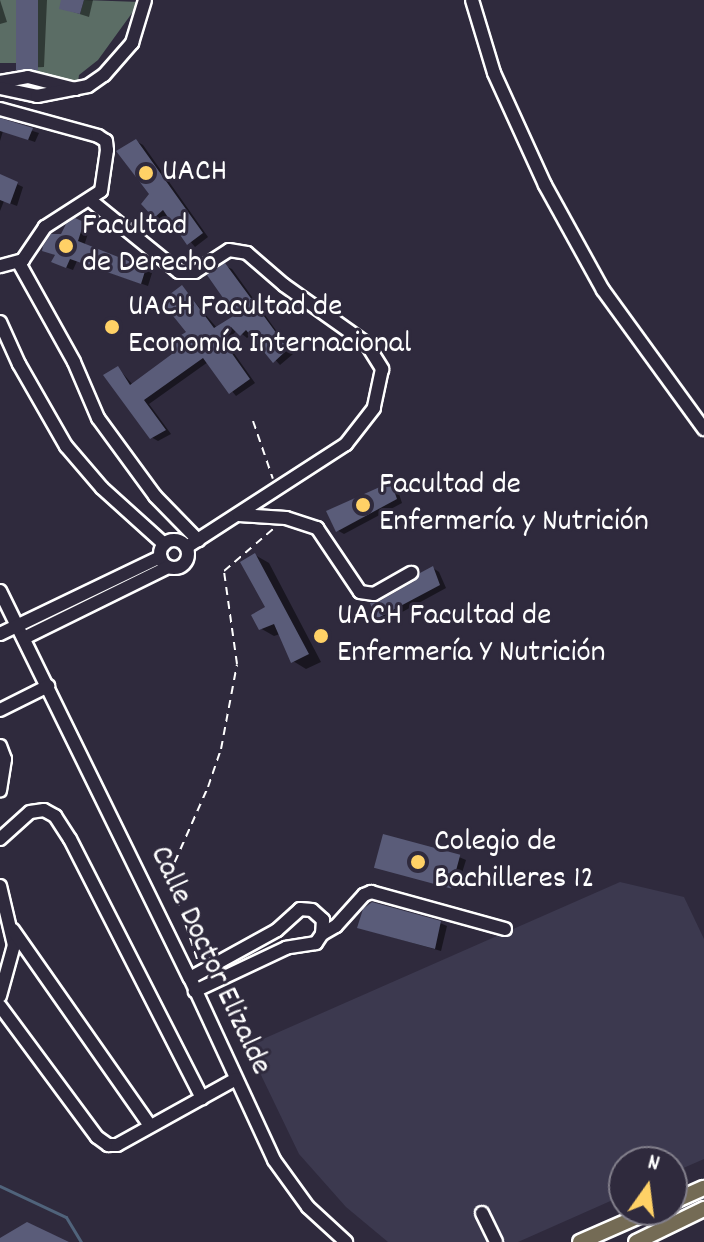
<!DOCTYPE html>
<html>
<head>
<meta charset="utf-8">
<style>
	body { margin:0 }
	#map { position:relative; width:704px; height:1242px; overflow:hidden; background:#2f2a3d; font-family:Dekko,sans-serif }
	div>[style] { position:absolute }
	.built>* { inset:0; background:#3c394f }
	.green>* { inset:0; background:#5b6d65; transform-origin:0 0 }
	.shadow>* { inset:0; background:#0007 }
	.stream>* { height:3px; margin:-1.5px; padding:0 1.5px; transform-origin:1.5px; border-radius:1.5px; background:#50637b }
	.building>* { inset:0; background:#5a5c79; transform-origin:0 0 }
	.path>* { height:2px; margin-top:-1px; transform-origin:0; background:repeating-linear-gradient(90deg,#fff 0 8px,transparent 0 14px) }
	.roads { filter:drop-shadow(2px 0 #fff) drop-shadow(-2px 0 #fff) drop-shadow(0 2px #fff) drop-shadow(0 -2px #fff) }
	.minor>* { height:12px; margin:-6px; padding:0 6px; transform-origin:6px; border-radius:6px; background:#2f2a3d }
	.minor>.ring { margin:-6px; padding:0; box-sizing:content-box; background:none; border:12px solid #2f2a3d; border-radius:50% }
	.major>* { height:14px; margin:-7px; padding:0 7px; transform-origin:7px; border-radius:7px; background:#746b55 }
	.dots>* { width:22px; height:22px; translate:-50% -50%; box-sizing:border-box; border:4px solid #2f2a3d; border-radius:50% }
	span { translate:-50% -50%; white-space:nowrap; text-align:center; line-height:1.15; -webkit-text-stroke:6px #2f2a3d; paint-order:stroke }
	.poi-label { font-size:32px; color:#fff }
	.left { translate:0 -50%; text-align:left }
	.street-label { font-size:32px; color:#fff }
	.north { position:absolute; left:608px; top:1146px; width:80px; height:80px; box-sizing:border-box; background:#2f2a3d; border:2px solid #827f8b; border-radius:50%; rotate:14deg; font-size:22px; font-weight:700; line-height:32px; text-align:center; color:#fff }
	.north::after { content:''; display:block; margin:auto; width:28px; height:36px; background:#ffd166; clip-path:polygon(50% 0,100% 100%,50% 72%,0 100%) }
</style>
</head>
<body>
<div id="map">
	<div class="built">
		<i style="clip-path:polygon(620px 882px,684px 897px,704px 939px,704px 1159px,672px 1173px,672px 1162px,624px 1162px,624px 1195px,518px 1242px,388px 1242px,346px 1207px,299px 1154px,247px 1046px)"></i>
	</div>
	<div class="green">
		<i style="left:0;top:0;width:16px;height:63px"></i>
		<i style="clip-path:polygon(38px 0,61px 0,80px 14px,84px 0,140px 2px,98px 60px,79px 75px,78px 82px,61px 82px,34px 75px)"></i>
	</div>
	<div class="shadow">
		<i style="clip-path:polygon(0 0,7px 22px,0 24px)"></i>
		<i style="clip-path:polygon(18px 0,47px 0,44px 67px,22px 68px,22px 72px,43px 74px,25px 74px,16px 69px)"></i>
		<i style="clip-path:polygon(63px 0,93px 0,89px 17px,61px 8px)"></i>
		<i style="clip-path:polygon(0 117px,2px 121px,39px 133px,35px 142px,3px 131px,0 141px)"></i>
		<i style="clip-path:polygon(136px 141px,143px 145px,208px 237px,195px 247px,168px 215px,161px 220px,155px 217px)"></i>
		<i style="clip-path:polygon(0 176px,23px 187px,17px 206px,4px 201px,0 211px)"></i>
		<i style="clip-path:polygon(83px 223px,90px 227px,84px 246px,152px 273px,148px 286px,77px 261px,73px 270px,60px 265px,57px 256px,44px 250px)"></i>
		<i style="clip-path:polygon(225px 266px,232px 269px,293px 354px,280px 365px,252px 334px,247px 338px,237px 330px,226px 342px,255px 383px,236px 396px,208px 362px,149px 404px,171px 434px,158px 441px,151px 437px,118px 368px,133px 385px,175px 354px,189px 332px,182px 287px,217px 328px,238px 315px)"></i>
		<i style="clip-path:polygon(391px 484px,397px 488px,402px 503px,344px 534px,337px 530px)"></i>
		<i style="clip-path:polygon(255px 555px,269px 563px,321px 662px,306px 669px,293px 661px,280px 634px,274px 636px,260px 628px,268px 608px)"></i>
		<i style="clip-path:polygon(433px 568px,439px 572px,446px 588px,384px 622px,378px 618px,379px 604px,417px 582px)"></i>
		<i style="clip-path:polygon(459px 857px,466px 860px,457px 889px,377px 867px)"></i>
		<i style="clip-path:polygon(440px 923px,447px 926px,441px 951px,360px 928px)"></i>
	</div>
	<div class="stream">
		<i style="left:0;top:1186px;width:73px;rotate:25.2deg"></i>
		<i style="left:66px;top:1217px;width:29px;rotate:59deg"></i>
	</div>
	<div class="building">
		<i style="left:16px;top:0;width:22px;height:70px"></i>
		<i style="clip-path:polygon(61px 0,84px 0,80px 14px,59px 9px)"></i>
		<i style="clip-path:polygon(0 118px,33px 128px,28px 140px,0 131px)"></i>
		<i style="clip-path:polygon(136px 139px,203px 233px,187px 245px,163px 210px,154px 218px,141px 204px,149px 194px,116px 151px)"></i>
		<i style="clip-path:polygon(0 174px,18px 182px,10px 204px,0 200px)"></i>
		<i style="clip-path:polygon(75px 218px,84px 222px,78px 241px,146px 268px,141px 284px,70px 259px,66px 268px,51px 262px,55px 255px,42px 251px,43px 246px,51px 234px,61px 234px,66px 224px)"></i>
		<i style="clip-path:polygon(225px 263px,288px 349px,273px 363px,246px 330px,240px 336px,231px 327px,221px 338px,250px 379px,229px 394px,203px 358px,144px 400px,166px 430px,150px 439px,103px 375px,118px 366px,130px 385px,172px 354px,165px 345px,186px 332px,161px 301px,182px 285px,214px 328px,235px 315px,207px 275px)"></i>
		<i style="clip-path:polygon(391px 482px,397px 499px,336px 532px,326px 511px)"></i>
		<i style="clip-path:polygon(255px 553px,309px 654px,291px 663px,274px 624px,259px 630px,251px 615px,265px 607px,240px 562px)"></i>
		<i style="clip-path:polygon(433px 566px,440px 585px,376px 619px,370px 603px,378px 602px,415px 581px,420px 573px)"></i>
		<i style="left:383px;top:834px;width:80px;height:35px;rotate:15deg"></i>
		<i style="clip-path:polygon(372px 902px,441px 921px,435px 949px,357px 928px,363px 909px)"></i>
		<i style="clip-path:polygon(27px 1222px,69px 1242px,0 1242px,0 1238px)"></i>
	</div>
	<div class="path">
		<i style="left:253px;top:421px;width:61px;rotate:71deg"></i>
		<i style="left:197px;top:959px;width:89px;rotate:-108.4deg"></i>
		<i style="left:169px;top:875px;width:96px;rotate:-66.1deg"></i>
		<i style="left:208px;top:787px;width:40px;rotate:-71.1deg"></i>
		<i style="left:221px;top:749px;width:86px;rotate:-79.3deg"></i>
		<i style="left:237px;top:664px;width:94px;rotate:-98deg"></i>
		<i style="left:224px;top:571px;width:65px;rotate:-40.6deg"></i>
	</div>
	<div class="roads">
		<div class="minor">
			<i style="left:472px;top:0;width:76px;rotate:73.2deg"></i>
			<i style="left:494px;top:73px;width:123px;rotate:65.5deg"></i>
			<i style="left:545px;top:185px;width:120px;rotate:61.1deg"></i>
			<i style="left:603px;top:290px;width:172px;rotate:54deg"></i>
			<i style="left:0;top:82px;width:28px;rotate:-10deg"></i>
			<i style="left:28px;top:77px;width:49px;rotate:14.3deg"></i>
			<i style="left:0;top:88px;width:38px;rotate:12deg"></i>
			<i style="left:37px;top:96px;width:52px;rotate:-11.1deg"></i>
			<i style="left:88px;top:86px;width:19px;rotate:-35deg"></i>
			<i style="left:104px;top:75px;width:43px;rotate:-48.8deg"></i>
			<i style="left:132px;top:43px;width:45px;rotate:-73.2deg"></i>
			<i style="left:0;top:109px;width:102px;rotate:15.4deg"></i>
			<i style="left:98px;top:136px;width:9px;rotate:32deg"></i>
			<i style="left:106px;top:141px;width:9px;rotate:84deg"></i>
			<i style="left:107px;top:150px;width:41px;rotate:98.3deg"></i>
			<i style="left:101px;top:191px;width:67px;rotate:147.3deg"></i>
			<i style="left:45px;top:227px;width:40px;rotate:124deg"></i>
			<i style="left:23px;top:260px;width:24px;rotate:165deg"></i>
			<i style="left:90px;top:200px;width:114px;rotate:39deg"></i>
			<i style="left:179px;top:272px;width:16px"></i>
			<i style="left:195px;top:272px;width:40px;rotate:-32.9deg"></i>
			<i style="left:229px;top:250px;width:18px;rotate:9deg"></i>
			<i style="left:247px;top:253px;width:49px;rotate:40.9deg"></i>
			<i style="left:284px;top:285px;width:100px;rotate:35.3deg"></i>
			<i style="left:366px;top:343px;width:31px;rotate:58deg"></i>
			<i style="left:382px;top:369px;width:40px;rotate:102deg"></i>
			<i style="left:374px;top:408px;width:46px;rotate:127.9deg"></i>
			<i style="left:346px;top:444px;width:189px;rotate:147.1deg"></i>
			<i style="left:19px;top:263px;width:113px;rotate:60.9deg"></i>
			<i style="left:74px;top:362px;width:61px;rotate:66.8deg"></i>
			<i style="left:98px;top:418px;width:97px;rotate:53.8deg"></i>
			<i style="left:155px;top:496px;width:62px;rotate:45.7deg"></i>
			<i style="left:0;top:322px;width:46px;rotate:65.7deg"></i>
			<i style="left:19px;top:364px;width:95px;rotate:60.2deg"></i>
			<i style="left:66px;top:446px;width:55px;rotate:49.4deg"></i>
			<i style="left:102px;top:488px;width:84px;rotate:42.1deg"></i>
			<i style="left:239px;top:515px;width:47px;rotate:3.7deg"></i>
			<i style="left:286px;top:518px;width:33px;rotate:18deg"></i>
			<i style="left:317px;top:528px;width:77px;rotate:56.1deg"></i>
			<i style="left:360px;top:592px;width:14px;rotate:8deg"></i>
			<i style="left:374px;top:594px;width:43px;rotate:-29.6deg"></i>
			<i class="ring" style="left:160px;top:540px;width:16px;height:16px"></i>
			<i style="left:0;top:591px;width:431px;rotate:63.9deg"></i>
			<i style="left:190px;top:978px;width:200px;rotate:65.2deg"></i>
			<i style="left:274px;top:1160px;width:58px;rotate:54.1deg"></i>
			<i style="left:308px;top:1207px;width:52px;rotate:42.6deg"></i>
			<i style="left:0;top:634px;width:178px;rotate:-25.7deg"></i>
			<i style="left:24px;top:638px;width:161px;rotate:-26.2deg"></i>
			<i style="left:0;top:710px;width:54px;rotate:-26.6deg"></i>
			<i style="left:0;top:746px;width:14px;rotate:69deg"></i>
			<i style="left:5px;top:759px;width:32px;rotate:99deg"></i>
			<i style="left:0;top:839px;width:40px;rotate:-42deg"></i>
			<i style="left:30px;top:812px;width:14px;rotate:-8deg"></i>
			<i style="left:44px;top:810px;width:13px;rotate:29deg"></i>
			<i style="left:55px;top:816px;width:27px;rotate:57deg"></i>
			<i style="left:70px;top:839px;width:291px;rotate:63deg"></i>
			<i style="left:0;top:886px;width:61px;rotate:76.7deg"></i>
			<i style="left:14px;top:945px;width:53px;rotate:105.4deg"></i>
			<i style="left:13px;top:930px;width:239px;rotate:55deg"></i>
			<i style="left:322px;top:934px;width:16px;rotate:-30deg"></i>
			<i style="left:336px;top:926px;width:42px;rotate:-47.9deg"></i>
			<i style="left:364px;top:895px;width:8px;rotate:-23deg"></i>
			<i style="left:371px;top:892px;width:139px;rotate:15.4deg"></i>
			<i style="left:190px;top:978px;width:99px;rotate:-28.9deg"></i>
			<i style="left:277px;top:930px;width:31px;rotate:-42deg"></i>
			<i style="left:300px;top:909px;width:12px;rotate:5deg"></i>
			<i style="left:312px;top:910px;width:15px;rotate:42deg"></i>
			<i style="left:323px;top:920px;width:14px;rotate:94deg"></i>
			<i style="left:322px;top:934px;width:11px;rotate:124deg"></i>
			<i style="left:316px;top:943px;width:30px;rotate:171deg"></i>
			<i style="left:286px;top:948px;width:101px;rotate:154.7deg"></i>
			<i style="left:0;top:1006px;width:163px;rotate:53.5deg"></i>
			<i style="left:97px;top:1137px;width:14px;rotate:36deg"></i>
			<i style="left:108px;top:1145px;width:9px"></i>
			<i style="left:117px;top:1145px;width:136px;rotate:-29deg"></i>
			<i style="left:482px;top:1213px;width:32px;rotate:64deg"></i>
		</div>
		<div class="major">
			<i style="left:672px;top:1202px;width:35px;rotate:-24deg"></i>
			<i style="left:580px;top:1242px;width:80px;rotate:-23.7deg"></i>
			<i style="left:636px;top:1242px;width:76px;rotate:-25.9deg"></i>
		</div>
	</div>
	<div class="dots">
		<i style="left:146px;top:173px;background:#ffd166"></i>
		<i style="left:66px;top:246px;background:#ffd166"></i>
		<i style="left:112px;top:327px;background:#ffd166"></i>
		<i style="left:363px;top:505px;background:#ffd166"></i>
		<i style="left:321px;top:636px;background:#ffd166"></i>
		<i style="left:418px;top:862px;background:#ffd166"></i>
	</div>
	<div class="poi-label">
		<span class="left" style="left:162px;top:173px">UACH</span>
		<span class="left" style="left:82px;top:246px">Facultad<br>de Derecho</span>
		<span class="left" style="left:128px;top:327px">UACH Facultad de<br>Economía Internacional</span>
		<span class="left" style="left:379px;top:505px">Facultad de<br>Enfermería y Nutrición</span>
		<span class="left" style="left:337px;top:636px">UACH Facultad de<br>Enfermería Y Nutrición</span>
		<span class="left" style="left:434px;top:862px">Colegio de<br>Bachilleres 12</span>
	</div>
	<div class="street-label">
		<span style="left:209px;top:961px;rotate:65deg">Calle Doctor Elizalde</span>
	</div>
	<div class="north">N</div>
</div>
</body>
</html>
